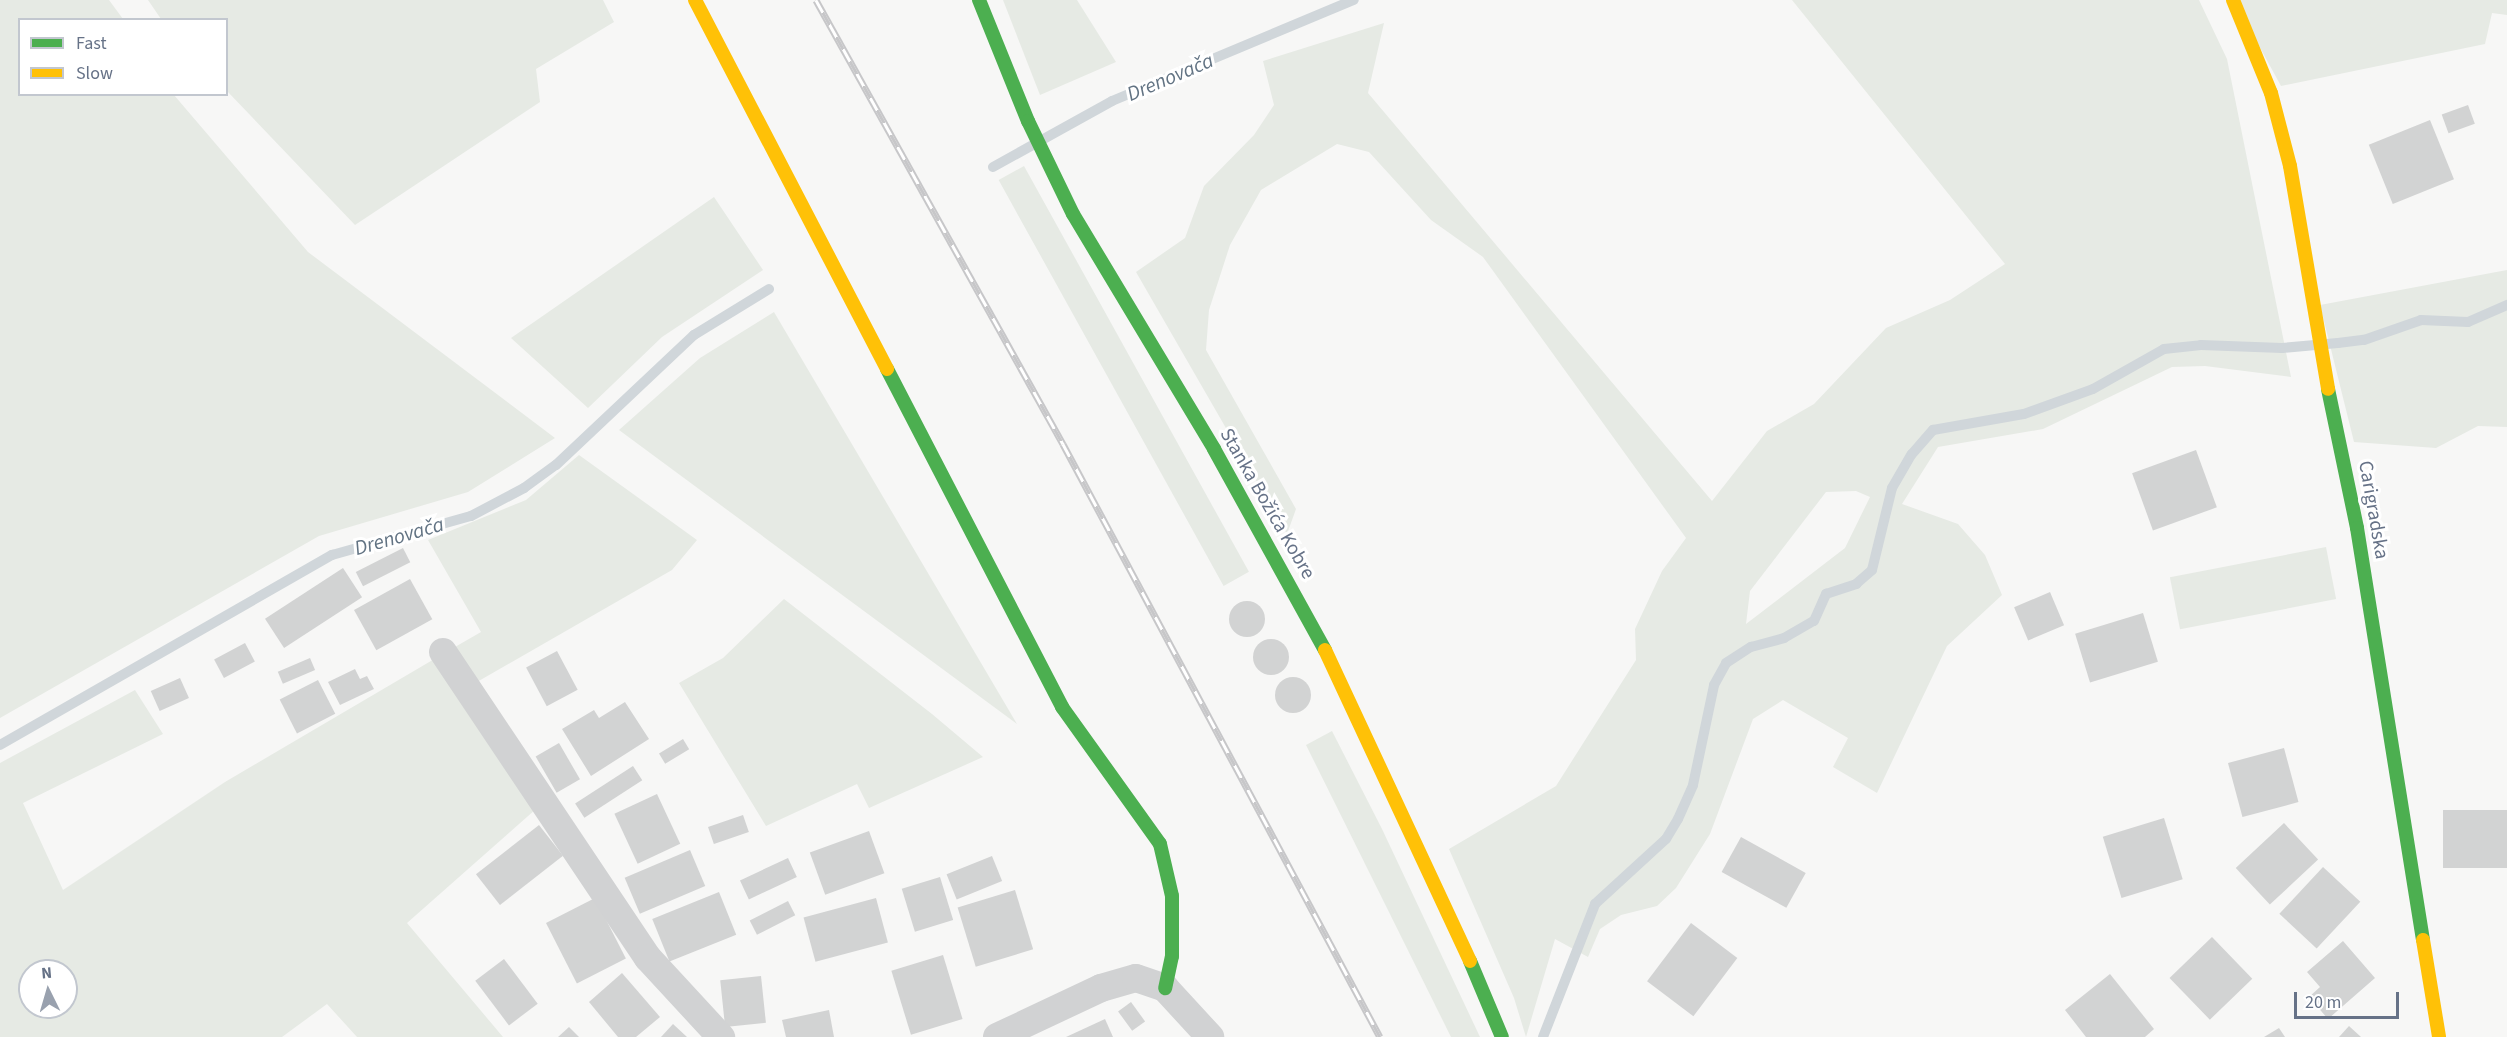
<!DOCTYPE html>
<html>
<head>
<meta charset="utf-8">
<style>
	body { margin:0 }
	#map { position:relative; width:2507px; height:1037px; overflow:hidden; background:#f7f7f6; font-family:"Source Sans 3",sans-serif }
	div>[style] { position:absolute }
	.green>* { inset:0; background:#e6eae4; transform-origin:0 0 }
	.stream>* { height:10px; margin:-5px; padding:0 5px; transform-origin:5px; border-radius:5px; background:#d0d6da }
	.building>* { inset:0; background:#d2d3d3; transform-origin:0 0 }
	.round { border-radius:50% }
	.street>* { height:28px; margin:-14px; padding:0 14px; transform-origin:14px; border-radius:14px; background:#d1d2d3 }
	.fast>* { height:14px; margin:-7px; padding:0 7px; transform-origin:7px; border-radius:7px; background:#4caf50 }
	.slow>* { height:14px; margin:-7px; padding:0 7px; transform-origin:7px; border-radius:7px; background:#ffc107 }
	.rail>* { height:7px; margin-top:-3.5px; transform-origin:0; background:repeating-linear-gradient(90deg,#fff 0 14px,#c7c7c9 0 28px); box-sizing:border-box; border-block:2px solid #c7c7c9 }
	span { translate:-50% -50%; white-space:nowrap; text-align:center; line-height:1.15; -webkit-text-stroke:6px #fff; paint-order:stroke }
	.street-label { font-size:20px; color:#667287 }
	.water-label { font-size:21px; color:#627383; font-style:italic }
	.legend { position:absolute; left:18px; top:18px; width:210px; height:78px; box-sizing:border-box; background:#fff; border:2px solid #c2c7cf; margin:0; padding:8px 10px; list-style:none; font-size:18px; color:#667287 }
	.legend li { display:flex; align-items:center; gap:12px; height:30px }
	.legend b { width:30px; border:2px solid #c2c7cf }
	.north { position:absolute; left:18px; top:959px; width:60px; height:60px; box-sizing:border-box; background:#fff; border:2px solid #c2c7cf; border-radius:50%; rotate:355deg; font-size:16px; font-weight:700; line-height:24px; text-align:center; color:#667287 }
	.north::after { content:''; display:block; margin:auto; width:21px; height:27px; background:#99a1ae; clip-path:polygon(50% 0,100% 100%,50% 72%,0 100%) }
	.scale { position:absolute; left:2294px; top:992px; width:105px; height:27px; box-sizing:border-box; border:3px solid #667287; border-top:0; padding-left:8px; font-size:18px; line-height:21px; white-space:nowrap; color:#667287; -webkit-text-stroke:4px #fff; paint-order:stroke }
</style>
</head>
<body>
<div id="map">
	<div class="green">
		<i style="clip-path:polygon(0 0,109px 0,123px 19px,20px 20px,20px 94px,174px 95px,308px 252px,555px 438px,468px 492px,319px 536px,0 718px)"></i>
		<i style="clip-path:polygon(148px 0,603px 0,614px 22px,536px 69px,540px 102px,355px 225px,227px 91px,226px 20px,161px 19px)"></i>
		<i style="clip-path:polygon(1003px 0,1077px 0,1116px 62px,1040px 95px)"></i>
		<i style="clip-path:polygon(evenodd,1792px 0,2199px 0,2227px 59px,2291px 377px,2205px 366px,2172px 367px,2043px 429px,1938px 447px,1902px 504px,1958px 524px,1985px 555px,2002px 595px,1947px 646px,1877px 793px,1833px 767px,1848px 738px,1783px 700px,1753px 719px,1710px 834px,1676px 888px,1657px 906px,1621px 915px,1600px 929px,1588px 957px,1555px 939px,1526px 1037px,1514px 998px,1449px 849px,1556px 786px,1636px 660px,1635px 629px,1662px 571px,1686px 538px,1483px 257px,1431px 220px,1369px 152px,1337px 144px,1261px 190px,1230px 245px,1209px 310px,1206px 350px,1296px 509px,1287px 534px,1136px 272px,1185px 238px,1204px 186px,1254px 135px,1274px 105px,1263px 61px,1384px 23px,1368px 93px,1712px 501px,1767px 431px,1814px 404px,1886px 328px,1950px 300px,2005px 264px,1792px 0,1856px 491px,1870px 497px,1845px 548px,1746px 624px,1750px 591px,1826px 492px,1856px 491px)"></i>
		<i style="clip-path:polygon(2234px 0,2507px 0,2507px 15px,2492px 13px,2485px 44px,2281px 86px)"></i>
		<i style="left:1024px;top:166px;width:464px;height:29px;rotate:61deg"></i>
		<i style="clip-path:polygon(714px 197px,763px 270px,662px 337px,588px 408px,511px 338px)"></i>
		<i style="clip-path:polygon(2507px 270px,2507px 427px,2478px 426px,2436px 448px,2354px 442px,2320px 305px)"></i>
		<i style="clip-path:polygon(774px 312px,1017px 724px,619px 430px,700px 358px)"></i>
		<i style="clip-path:polygon(579px 455px,697px 540px,672px 570px,477px 682px,455px 647px,481px 632px,428px 540px,526px 500px)"></i>
		<i style="left:2326px;top:547px;width:53px;height:159px;rotate:79deg"></i>
		<i style="clip-path:polygon(784px 599px,932px 714px,983px 757px,869px 808px,857px 784px,766px 826px,679px 683px,723px 658px)"></i>
		<i style="clip-path:polygon(evenodd,436px 658px,536px 809px,407px 923px,503px 1037px,357px 1037px,327px 1004px,282px 1037px,0 1037px,0 763px,135px 690px,163px 734px,23px 803px,63px 890px,225px 782px,436px 658px,30px 971px,66px 971px,66px 1007px,30px 1007px,30px 971px)"></i>
		<i style="clip-path:polygon(1332px 731px,1382px 829px,1480px 1037px,1451px 1037px,1306px 745px)"></i>
	</div>
	<div class="stream">
		<i style="left:993px;top:167px;width:136px;rotate:-29deg"></i>
		<i style="left:1112px;top:101px;width:262px;rotate:-22.7deg"></i>
		<i style="left:0;top:745px;width:383px;rotate:-29.8deg"></i>
		<i style="left:332px;top:555px;width:144px;rotate:-15.7deg"></i>
		<i style="left:471px;top:516px;width:60px;rotate:-27.8deg"></i>
		<i style="left:524px;top:488px;width:39px;rotate:-36deg"></i>
		<i style="left:556px;top:465px;width:190px;rotate:-43.3deg"></i>
		<i style="left:694px;top:335px;width:88px;rotate:-31.5deg"></i>
		<i style="left:1543px;top:1037px;width:143px;rotate:-68.6deg"></i>
		<i style="left:1595px;top:904px;width:96px;rotate:-42.5deg"></i>
		<i style="left:1666px;top:839px;width:23px;rotate:-59deg"></i>
		<i style="left:1678px;top:819px;width:37px;rotate:-66deg"></i>
		<i style="left:1693px;top:785px;width:102px;rotate:-78.1deg"></i>
		<i style="left:1714px;top:685px;width:25px;rotate:-61deg"></i>
		<i style="left:1726px;top:663px;width:30px;rotate:-33deg"></i>
		<i style="left:1751px;top:647px;width:34px;rotate:-15deg"></i>
		<i style="left:1784px;top:638px;width:34px;rotate:-30deg"></i>
		<i style="left:1814px;top:621px;width:30px;rotate:-66deg"></i>
		<i style="left:1826px;top:594px;width:32px;rotate:-18deg"></i>
		<i style="left:1856px;top:584px;width:21px;rotate:-41deg"></i>
		<i style="left:1872px;top:570px;width:84px;rotate:-76.3deg"></i>
		<i style="left:1892px;top:488px;width:39px;rotate:-60deg"></i>
		<i style="left:1912px;top:454px;width:32px;rotate:-49deg"></i>
		<i style="left:1933px;top:430px;width:92px;rotate:-10deg"></i>
		<i style="left:2024px;top:414px;width:73px;rotate:-19.9deg"></i>
		<i style="left:2093px;top:389px;width:81px;rotate:-29.4deg"></i>
		<i style="left:2164px;top:349px;width:37px;rotate:-6deg"></i>
		<i style="left:2201px;top:345px;width:81px;rotate:2.1deg"></i>
		<i style="left:2282px;top:348px;width:56px;rotate:-5.1deg"></i>
		<i style="left:2338px;top:343px;width:26px;rotate:-7deg"></i>
		<i style="left:2364px;top:340px;width:60px;rotate:-19.3deg"></i>
		<i style="left:2421px;top:320px;width:47px;rotate:2.4deg"></i>
		<i style="left:2468px;top:322px;width:43px;rotate:-23.6deg"></i>
	</div>
	<div class="building">
		<i style="left:2468px;top:105px;width:20px;height:28px;rotate:70deg"></i>
		<i style="left:2430px;top:120px;width:64px;height:66px;rotate:68deg"></i>
		<i style="left:2196px;top:450px;width:61px;height:68px;rotate:70deg"></i>
		<i style="left:403px;top:548px;width:16px;height:53px;rotate:63deg"></i>
		<i style="left:343px;top:568px;width:35px;height:93px;rotate:57deg"></i>
		<i style="left:410px;top:579px;width:46px;height:64px;rotate:61deg"></i>
		<i style="left:2050px;top:592px;width:36px;height:39px;rotate:67deg"></i>
		<i class="round" style="left:1229px;top:601px;width:36px;height:36px"></i>
		<i style="left:2143px;top:613px;width:51px;height:71px;rotate:73deg"></i>
		<i class="round" style="left:1253px;top:639px;width:36px;height:36px"></i>
		<i style="left:245px;top:643px;width:21px;height:35px;rotate:62deg"></i>
		<i style="left:557px;top:651px;width:44px;height:35px;rotate:62deg"></i>
		<i style="left:310px;top:658px;width:13px;height:35px;rotate:67deg"></i>
		<i style="clip-path:polygon(355px 669px,360px 679px,367px 676px,374px 689px,340px 705px,328px 682px)"></i>
		<i class="round" style="left:1275px;top:677px;width:36px;height:36px"></i>
		<i style="left:180px;top:678px;width:22px;height:32px;rotate:66deg"></i>
		<i style="left:318px;top:680px;width:38px;height:43px;rotate:63deg"></i>
		<i style="clip-path:polygon(625px 702px,649px 739px,591px 776px,562px 729px,594px 710px,599px 718px)"></i>
		<i style="left:683px;top:739px;width:12px;height:28px;rotate:59deg"></i>
		<i style="left:559px;top:743px;width:42px;height:27px;rotate:60deg"></i>
		<i style="left:2284px;top:748px;width:56px;height:58px;rotate:75deg"></i>
		<i style="left:633px;top:766px;width:17px;height:69px;rotate:57deg"></i>
		<i style="left:657px;top:794px;width:55px;height:47px;rotate:65deg"></i>
		<i style="left:2507px;top:810px;width:58px;height:64px;rotate:90deg"></i>
		<i style="left:743px;top:815px;width:18px;height:37px;rotate:71deg"></i>
		<i style="left:2164px;top:818px;width:64px;height:64px;rotate:73deg"></i>
		<i style="left:2284px;top:823px;width:50px;height:66px;rotate:47deg"></i>
		<i style="left:539px;top:825px;width:39px;height:80px;rotate:52deg"></i>
		<i style="left:869px;top:831px;width:45px;height:63px;rotate:70deg"></i>
		<i style="left:1741px;top:837px;width:74px;height:40px;rotate:29deg"></i>
		<i style="left:690px;top:850px;width:39px;height:71px;rotate:67deg"></i>
		<i style="left:992px;top:856px;width:27px;height:49px;rotate:68deg"></i>
		<i style="left:788px;top:858px;width:21px;height:53px;rotate:65deg"></i>
		<i style="left:2323px;top:867px;width:51px;height:64px;rotate:43deg"></i>
		<i style="left:940px;top:877px;width:45px;height:40px;rotate:73deg"></i>
		<i style="left:1015px;top:890px;width:62px;height:60px;rotate:73deg"></i>
		<i style="left:719px;top:892px;width:46px;height:72px;rotate:68deg"></i>
		<i style="left:595px;top:898px;width:68px;height:55px;rotate:63deg"></i>
		<i style="left:876px;top:898px;width:46px;height:75px;rotate:75deg"></i>
		<i style="left:788px;top:901px;width:16px;height:43px;rotate:63deg"></i>
		<i style="left:1691px;top:923px;width:58px;height:73px;rotate:37deg"></i>
		<i style="left:2212px;top:937px;width:58px;height:59px;rotate:46deg"></i>
		<i style="clip-path:polygon(2343px 941px,2375px 978px,2328px 1019px,2309px 997px,2320px 987px,2307px 972px)"></i>
		<i style="left:943px;top:955px;width:67px;height:54px;rotate:73deg"></i>
		<i style="left:504px;top:959px;width:56px;height:36px;rotate:53deg"></i>
		<i style="clip-path:polygon(622px 973px,660px 1017px,636px 1037px,618px 1037px,589px 1002px)"></i>
		<i style="clip-path:polygon(2110px 974px,2154px 1029px,2145px 1037px,2086px 1037px,2065px 1010px)"></i>
		<i style="left:761px;top:976px;width:47px;height:41px;rotate:84deg"></i>
		<i style="left:1131px;top:1002px;width:24px;height:16px;rotate:54deg"></i>
		<i style="clip-path:polygon(829px 1010px,834px 1037px,786px 1037px,782px 1020px)"></i>
		<i style="clip-path:polygon(1105px 1019px,1113px 1037px,1066px 1037px)"></i>
		<i style="clip-path:polygon(673px 1024px,687px 1037px,661px 1037px)"></i>
		<i style="clip-path:polygon(2349px 1026px,2361px 1037px,2339px 1037px)"></i>
		<i style="clip-path:polygon(569px 1027px,579px 1037px,558px 1037px)"></i>
		<i style="clip-path:polygon(2279px 1028px,2285px 1037px,2264px 1037px)"></i>
	</div>
	<div class="street">
		<i style="left:443px;top:652px;width:368px;rotate:56.2deg"></i>
		<i style="left:648px;top:958px;width:108px;rotate:47.3deg"></i>
		<i style="left:997px;top:1037px;width:115px;rotate:-25.2deg"></i>
		<i style="left:1101px;top:988px;width:36px;rotate:-16deg"></i>
		<i style="left:1136px;top:978px;width:31px;rotate:19deg"></i>
		<i style="left:1165px;top:988px;width:67px;rotate:47.4deg"></i>
	</div>
	<div class="fast">
		<i style="left:979px;top:0;width:131px;rotate:68deg"></i>
		<i style="left:1028px;top:121px;width:103px;rotate:64.2deg"></i>
		<i style="left:1073px;top:214px;width:274px;rotate:59deg"></i>
		<i style="left:1214px;top:449px;width:230px;rotate:61.1deg"></i>
		<i style="left:887px;top:369px;width:381px;rotate:62.6deg"></i>
		<i style="left:1062px;top:707px;width:168px;rotate:54.4deg"></i>
		<i style="left:1160px;top:844px;width:53px;rotate:77deg"></i>
		<i style="left:1172px;top:896px;width:60px;rotate:90deg"></i>
		<i style="left:1172px;top:956px;width:33px;rotate:102deg"></i>
		<i style="left:2328px;top:389px;width:142px;rotate:78.2deg"></i>
		<i style="left:2357px;top:528px;width:417px;rotate:80.9deg"></i>
		<i style="left:1470px;top:961px;width:82px;rotate:67.2deg"></i>
	</div>
	<div class="slow">
		<i style="left:695px;top:0;width:416px;rotate:62.5deg"></i>
		<i style="left:2233px;top:0;width:100px;rotate:67.8deg"></i>
		<i style="left:2271px;top:93px;width:75px;rotate:75.4deg"></i>
		<i style="left:2290px;top:166px;width:226px;rotate:80.3deg"></i>
		<i style="left:1325px;top:650px;width:343px;rotate:65deg"></i>
		<i style="left:2423px;top:940px;width:98px;rotate:80.6deg"></i>
	</div>
	<div class="rail">
		<i style="left:816px;top:0;width:508px;rotate:60.91deg"></i>
		<i style="left:1063px;top:444px;width:672px;rotate:61.87deg"></i>
	</div>
	<div class="street-label">
		<span style="left:1267px;top:504px;rotate:60deg">Stanka Božića Kobre</span>
		<span style="left:2373px;top:510px;rotate:80deg">Carigradska</span>
	</div>
	<div class="water-label">
		<span style="left:1170px;top:77px;rotate:-23deg">Drenovača</span>
		<span style="left:399px;top:536px;rotate:-16deg">Drenovača</span>
	</div>
	<ul class="legend">
	<li><b style="height:8px;background:#4caf50"></b>Fast</li>
	<li><b style="height:8px;background:#ffc107"></b>Slow</li>
	</ul>
	<div class="north">N</div>
	<div class="scale">20 m</div>
</div>
</body>
</html>
